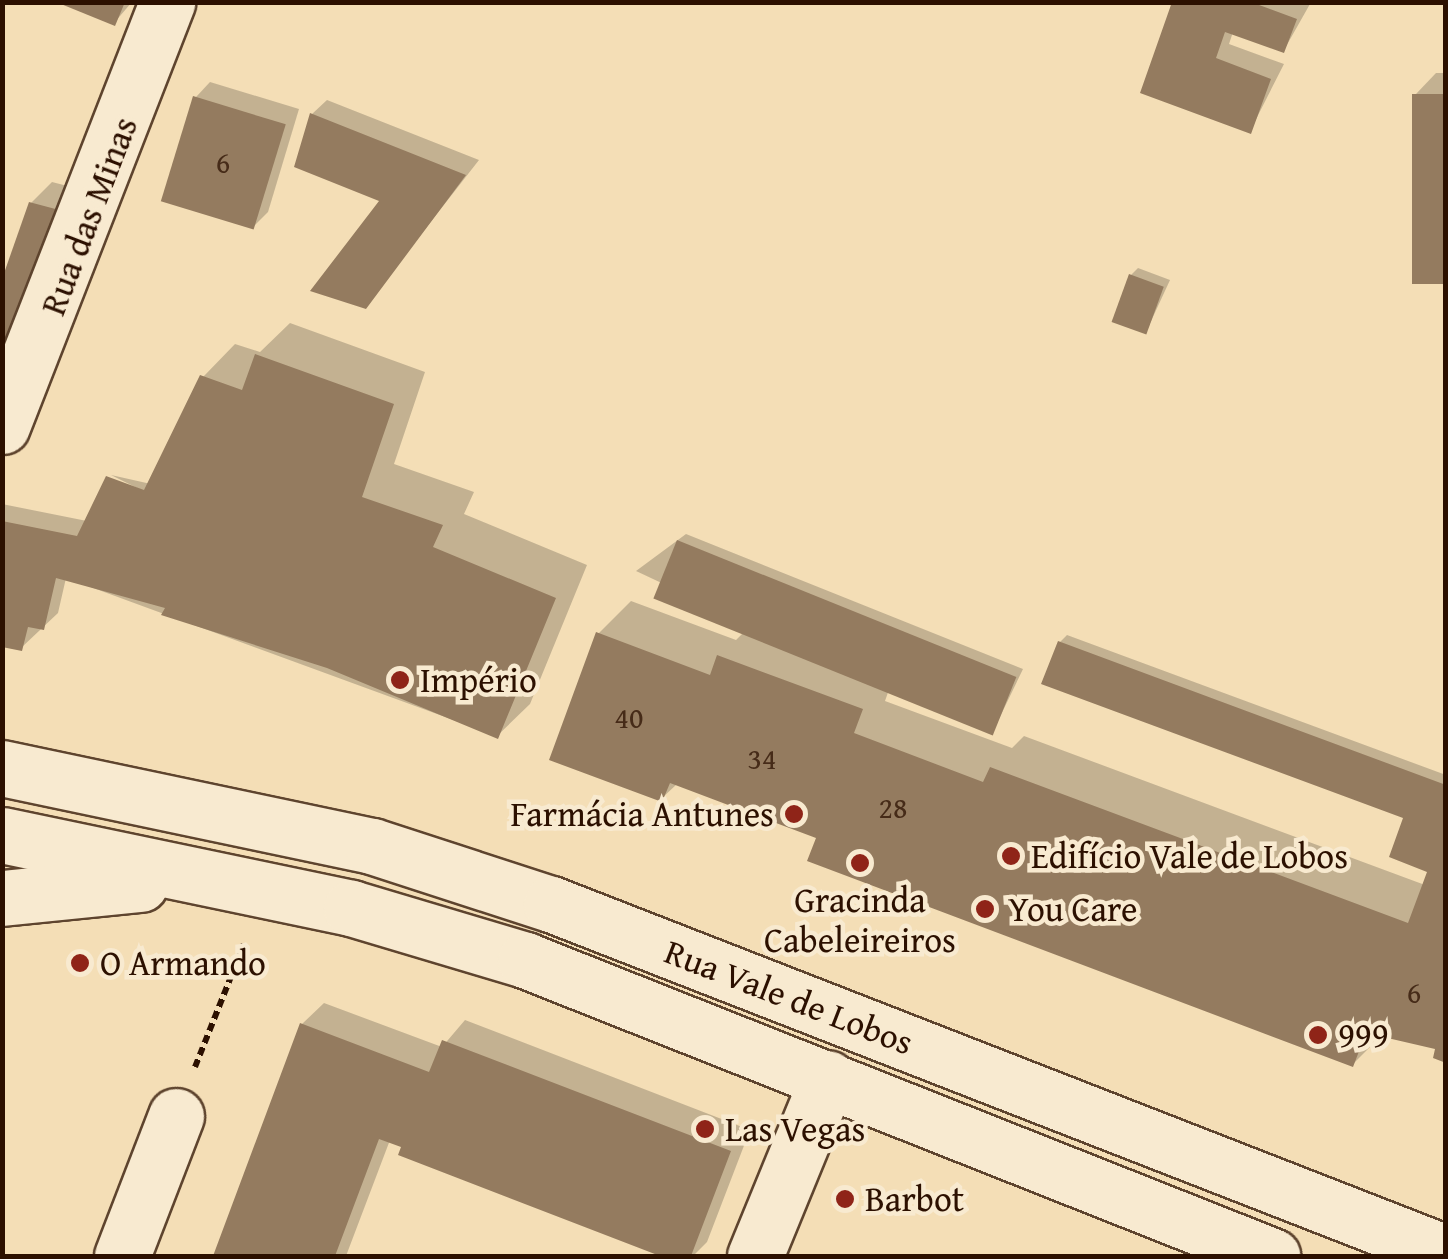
<!DOCTYPE html>
<html>
<head>
<meta charset="utf-8">
<style>
	body { margin:0 }
	#map { position:relative; width:1448px; height:1259px; overflow:hidden; background:#f4deb6; font-family:"Gentium Book Plus",serif }
	div>[style] { position:absolute }
	.shadow>* { inset:0; background:#0003 }
	.building>* { inset:0; background:#947b5f; transform-origin:0 0 }
	.path>* { height:6px; margin-top:-3px; transform-origin:0; background:repeating-linear-gradient(90deg,#2c1000 0 8px,transparent 0 13px) }
	.roads { filter:drop-shadow(2px 0 #5e442e) drop-shadow(-2px 0 #5e442e) drop-shadow(0 2px #5e442e) drop-shadow(0 -2px #5e442e) }
	.minor>* { height:55px; margin:-27.5px; padding:0 27.5px; transform-origin:27.5px; border-radius:27.5px; background:#f8ead0 }
	.secondary>* { height:55px; margin:-27.5px; padding:0 27.5px; transform-origin:27.5px; border-radius:27.5px; background:#f8ead0 }
	.dots>* { width:28px; height:28px; translate:-50% -50%; box-sizing:border-box; border:5px solid #f8ead0; border-radius:50% }
	span { translate:-50% -50%; white-space:nowrap; text-align:center; line-height:1.15; -webkit-text-stroke:9px #f8ead0; paint-order:stroke }
	.number-label { font-size:30px; color:#462b18 }
	.number-label span { -webkit-text-stroke-width:0 }
	.street-label { font-size:35px; color:#2c1000 }
	.poi-label { font-size:35px; color:#2c1000 }
	.left { translate:0 -50%; text-align:left }
	.right { translate:-100% -50%; text-align:right }
	.frame { position:absolute; inset:0; border:5px solid #2c1000; pointer-events:none }
</style>
</head>
<body>
<div id="map">
	<div class="shadow">
		<i style="clip-path:polygon(62px 2px,132px 2px,114px 23px)"></i>
		<i style="clip-path:polygon(1175px 2px,1310px 4px,1284px 50px,1233px 32px,1229px 44px,1284px 64px,1250px 131px)"></i>
		<i style="clip-path:polygon(1436px 73px,1446px 73px,1446px 282px,1415px 95px)"></i>
		<i style="clip-path:polygon(210px 82px,299px 109px,268px 212px,253px 227px,196px 97px)"></i>
		<i style="clip-path:polygon(327px 100px,479px 160px,365px 306px,383px 200px,312px 114px)"></i>
		<i style="clip-path:polygon(52px 182px,83px 190px,28px 346px,31px 203px)"></i>
		<i style="clip-path:polygon(1138px 268px,1170px 280px,1146px 332px,1131px 275px)"></i>
		<i style="clip-path:polygon(290px 323px,425px 372px,394px 464px,474px 492px,464px 514px,587px 565px,530px 704px,497px 736px,66px 578px,58px 613px,21px 648px,2px 644px,2px 504px,87px 521px,155px 497px,111px 475px,151px 484px,203px 377px,235px 344px,260px 352px)"></i>
		<i style="clip-path:polygon(686px 534px,1023px 669px,997px 723px,892px 681px,885px 701px,1012px 748px,1024px 736px,1425px 885px,1434px 861px,1406px 817px,1060px 642px,1067px 635px,1446px 775px,1445px 1060px,1438px 1047px,1383px 1034px,1353px 1064px,819px 836px,677px 784px,661px 799px,598px 634px,631px 601px,736px 640px,751px 625px,636px 571px)"></i>
		<i style="clip-path:polygon(324px 1003px,442px 1047px,465px 1020px,750px 1130px,707px 1242px,693px 1256px,667px 1256px,401px 1154px,404px 1145px,390px 1140px,346px 1256px,216px 1256px,302px 1024px)"></i>
	</div>
	<div class="building">
		<i style="clip-path:polygon(56px 2px,125px 2px,115px 26px)"></i>
		<i style="clip-path:polygon(1172px 2px,1251px 2px,1297px 19px,1284px 53px,1225px 32px,1216px 58px,1271px 79px,1251px 134px,1140px 93px)"></i>
		<i style="left:1412px;top:94px;width:34px;height:190px"></i>
		<i style="left:193px;top:96px;width:97px;height:110px;rotate:17deg"></i>
		<i style="clip-path:polygon(310px 113px,466px 175px,366px 309px,310px 291px,379px 201px,294px 167px)"></i>
		<i style="clip-path:polygon(29px 202px,63px 211px,2px 378px,2px 279px)"></i>
		<i style="left:1129px;top:274px;width:37px;height:51px;rotate:20deg"></i>
		<i style="clip-path:polygon(255px 354px,394px 404px,362px 497px,443px 525px,433px 547px,556px 598px,498px 739px,327px 668px,161px 615px,165px 608px,56px 578px,44px 630px,28px 627px,22px 651px,2px 647px,2px 521px,77px 536px,106px 476px,144px 490px,200px 375px,242px 390px)"></i>
		<i style="left:677px;top:540px;width:366px;height:63px;rotate:22deg"></i>
		<i style="clip-path:polygon(596px 632px,710px 675px,717px 655px,863px 709px,854px 733px,983px 782px,990px 767px,1408px 923px,1427px 872px,1389px 857px,1403px 818px,1041px 684px,1058px 641px,1446px 785px,1446px 1063px,1433px 1058px,1435px 1049px,1366px 1033px,1353px 1067px,807px 861px,816px 838px,670px 783px,662px 802px,549px 760px)"></i>
		<i style="clip-path:polygon(300px 1023px,429px 1072px,442px 1040px,731px 1151px,691px 1256px,660px 1256px,398px 1155px,401px 1147px,379px 1139px,335px 1256px,213px 1256px)"></i>
	</div>
	<div class="path">
		<i style="left:195px;top:1067px;width:132px;rotate:-68.3deg"></i>
	</div>
	<div class="roads">
		<div class="minor">
			<i style="left:2px;top:426px;width:455px;rotate:-68.7deg"></i>
			<i style="left:122px;top:1256px;width:150px;rotate:-68.9deg"></i>
			<i style="left:755px;top:1256px;width:192px;rotate:-67.7deg"></i>
		</div>
		<div class="secondary">
			<i style="left:2px;top:768px;width:378px;rotate:11.9deg"></i>
			<i style="left:372px;top:846px;width:188px;rotate:18deg"></i>
			<i style="left:551px;top:904px;width:961px;rotate:21.3deg"></i>
			<i style="left:2px;top:835px;width:357px;rotate:11.8deg"></i>
			<i style="left:351px;top:908px;width:182px;rotate:16.6deg"></i>
			<i style="left:525px;top:960px;width:804px;rotate:21.62deg"></i>
			<i style="left:2px;top:898px;width:139px;rotate:-5.8deg"></i>
		</div>
	</div>
	<div class="dots">
		<i style="left:400px;top:680px;background:#8f2418"></i>
		<i style="left:794px;top:814px;background:#8f2418"></i>
		<i style="left:1011px;top:856px;background:#8f2418"></i>
		<i style="left:860px;top:863px;background:#8f2418"></i>
		<i style="left:985px;top:909px;background:#8f2418"></i>
		<i style="left:80px;top:963px;background:#8f2418"></i>
		<i style="left:1318px;top:1035px;background:#8f2418"></i>
		<i style="left:705px;top:1129px;background:#8f2418"></i>
		<i style="left:845px;top:1199px;background:#8f2418"></i>
	</div>
	<div class="number-label">
		<span style="left:223px;top:162px">6</span>
		<span style="left:629px;top:717px">40</span>
		<span style="left:762px;top:758px">34</span>
		<span style="left:893px;top:807px">28</span>
		<span style="left:1414px;top:992px">6</span>
	</div>
	<div class="street-label">
		<span style="left:89px;top:216px;rotate:-69deg">Rua das Minas</span>
		<span style="left:789px;top:997px;rotate:21deg">Rua Vale de Lobos</span>
	</div>
	<div class="poi-label">
		<span class="left" style="left:420px;top:680px">Império</span>
		<span class="right" style="left:774px;top:814px">Farmácia Antunes</span>
		<span class="left" style="left:1031px;top:856px">Edifício Vale de Lobos</span>
		<span style="left:860px;top:920px">Gracinda<br>Cabeleireiros</span>
		<span class="left" style="left:1008px;top:909px">You Care</span>
		<span class="left" style="left:100px;top:963px">O Armando</span>
		<span class="left" style="left:1338px;top:1035px">999</span>
		<span class="left" style="left:725px;top:1129px">Las Vegas</span>
		<span class="left" style="left:865px;top:1199px">Barbot</span>
	</div>
	<div class="frame"></div>
</div>
</body>
</html>
